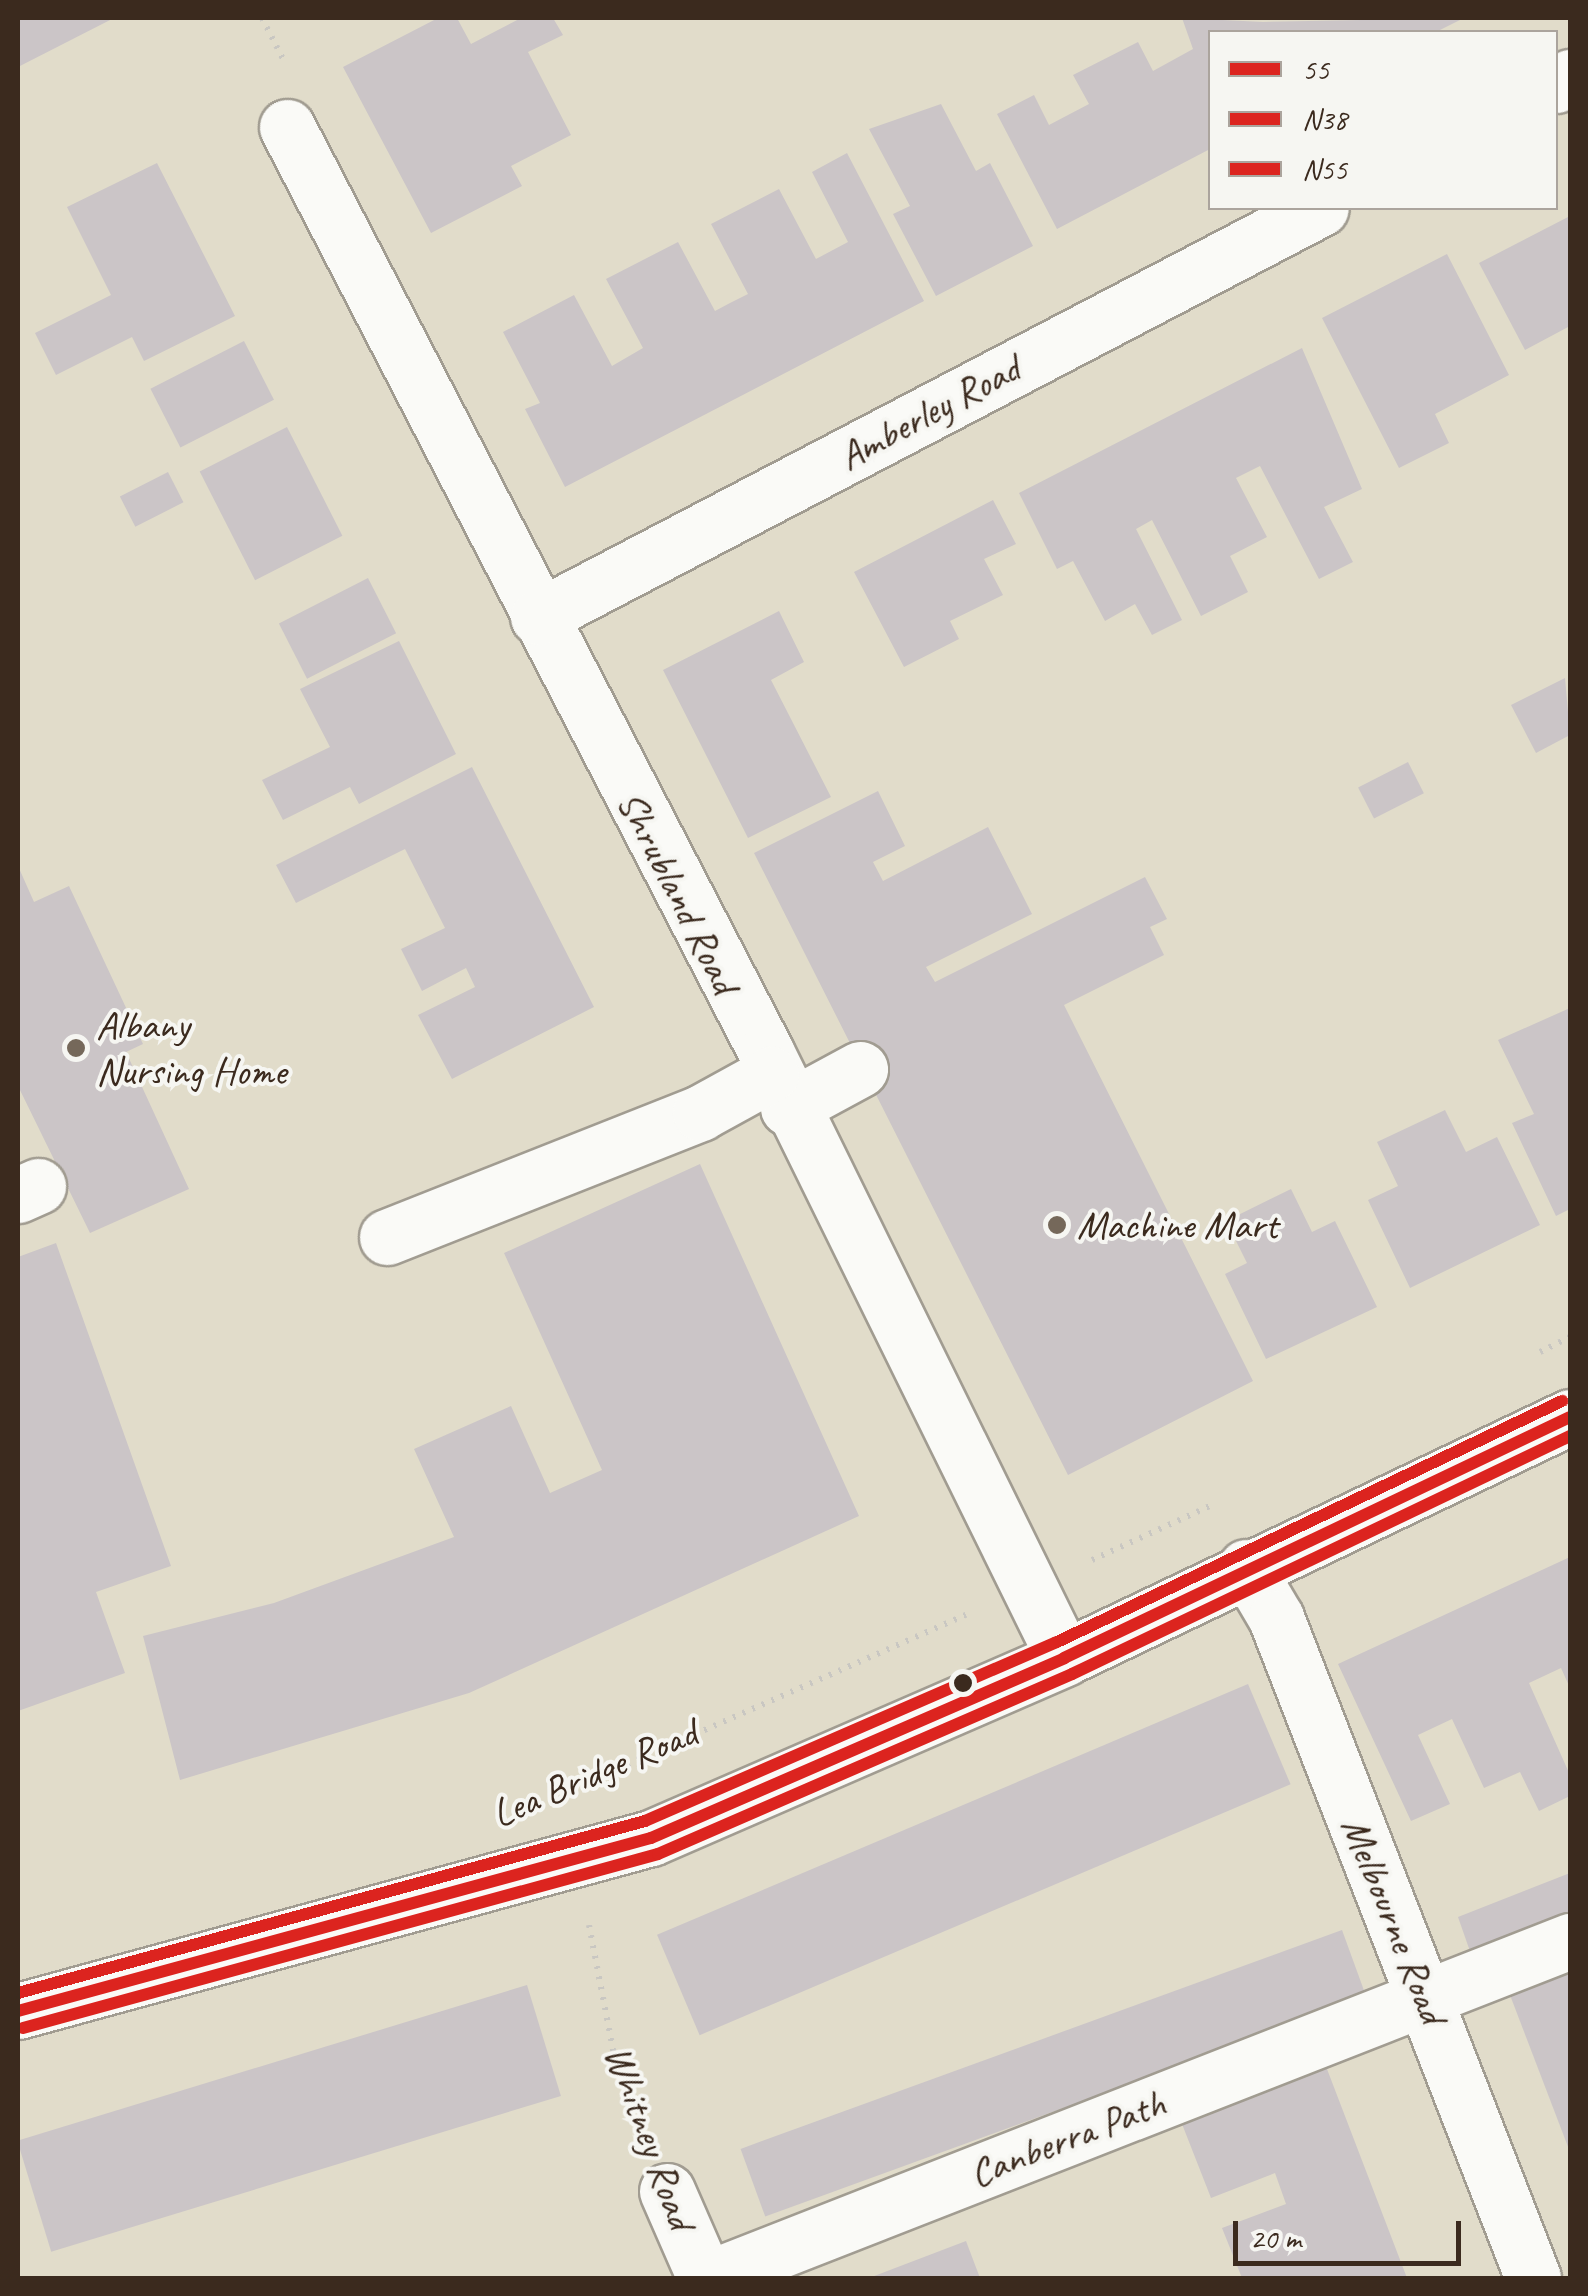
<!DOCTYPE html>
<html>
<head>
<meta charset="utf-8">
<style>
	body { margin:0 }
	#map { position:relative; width:1588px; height:2296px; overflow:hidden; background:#e1dcca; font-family:Caveat,sans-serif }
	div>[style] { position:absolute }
	.building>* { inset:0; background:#cbc5c7; transform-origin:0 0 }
	.path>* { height:6px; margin-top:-3px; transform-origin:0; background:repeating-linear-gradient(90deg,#c9c7c2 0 2.5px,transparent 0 10.5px) }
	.roads { filter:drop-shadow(2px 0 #a19c91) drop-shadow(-2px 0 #a19c91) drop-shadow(0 2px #a19c91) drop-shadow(0 -2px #a19c91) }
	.minor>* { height:55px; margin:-27.5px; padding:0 27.5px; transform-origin:27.5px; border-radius:27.5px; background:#fafaf7 }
	.major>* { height:55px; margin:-27.5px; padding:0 27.5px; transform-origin:27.5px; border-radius:27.5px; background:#fafaf7 }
	.bus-1>* { height:12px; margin:-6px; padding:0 6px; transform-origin:6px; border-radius:6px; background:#dc241f }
	.bus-2>* { height:12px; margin:-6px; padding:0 6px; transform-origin:6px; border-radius:6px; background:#dc241f }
	.bus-3>* { height:12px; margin:-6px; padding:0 6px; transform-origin:6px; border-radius:6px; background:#dc241f }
	.dots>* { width:28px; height:28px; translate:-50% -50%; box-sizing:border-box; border:5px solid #f6f6f2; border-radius:50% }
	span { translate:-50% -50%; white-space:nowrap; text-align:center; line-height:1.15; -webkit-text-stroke:8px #f6f6f2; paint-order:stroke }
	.street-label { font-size:40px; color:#3b2a1e }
	.poi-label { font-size:40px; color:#3b2a1e }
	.left { translate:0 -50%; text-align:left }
	.frame { position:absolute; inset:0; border:20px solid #3b2a1e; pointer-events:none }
	.legend { position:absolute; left:1208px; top:30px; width:350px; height:180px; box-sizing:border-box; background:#f6f6f2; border:2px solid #aba49d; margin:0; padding:12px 18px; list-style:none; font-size:30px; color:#3b2a1e }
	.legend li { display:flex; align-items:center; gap:20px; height:50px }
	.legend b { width:50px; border:2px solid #aba49d }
	.scale { position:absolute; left:1233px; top:2221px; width:228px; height:45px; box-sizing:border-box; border:5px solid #3b2a1e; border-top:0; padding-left:12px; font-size:30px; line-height:35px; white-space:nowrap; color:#3b2a1e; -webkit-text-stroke:8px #f6f6f2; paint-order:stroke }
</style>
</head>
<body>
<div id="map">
	<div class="building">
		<i style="clip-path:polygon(18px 18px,114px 18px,18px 67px)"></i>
		<i style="clip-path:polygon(438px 18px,457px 18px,471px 44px,521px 18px,553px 18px,563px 35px,528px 52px,571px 135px,511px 166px,522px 186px,431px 233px,343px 67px)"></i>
		<i style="clip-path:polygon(1182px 18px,1263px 22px,1464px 18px,1436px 32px,1210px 32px,1210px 149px,1057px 229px,997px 114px,1034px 95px,1049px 125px,1089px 104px,1073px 75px,1138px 42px,1153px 71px,1193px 49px)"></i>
		<i style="clip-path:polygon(941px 104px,976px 171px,990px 163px,1033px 246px,936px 296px,893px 214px,910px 206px,869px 129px)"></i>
		<i style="clip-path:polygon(847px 153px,924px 301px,565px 487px,525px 409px,540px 403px,503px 332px,574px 295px,612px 366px,643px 348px,606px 279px,678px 242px,715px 311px,730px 303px,748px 294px,711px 224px,779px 189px,816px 259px,848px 242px,812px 172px)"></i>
		<i style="clip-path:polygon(157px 163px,235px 316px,144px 361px,132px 337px,56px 375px,35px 333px,111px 295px,67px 207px)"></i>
		<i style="clip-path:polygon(1570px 216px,1570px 326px,1525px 350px,1479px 263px)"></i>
		<i style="clip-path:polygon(1447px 254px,1509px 375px,1435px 414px,1449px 443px,1399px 468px,1322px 318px)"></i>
		<i style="left:244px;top:341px;width:66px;height:105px;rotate:63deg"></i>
		<i style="clip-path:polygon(1302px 348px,1362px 489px,1324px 507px,1353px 562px,1319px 579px,1260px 466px,1236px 478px,1267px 537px,1230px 556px,1248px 592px,1201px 616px,1152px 520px,1136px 529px,1182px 620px,1152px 635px,1135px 604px,1105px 621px,1073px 561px,1057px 569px,1019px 493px)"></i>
		<i style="left:287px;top:427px;width:122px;height:98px;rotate:63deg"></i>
		<i style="left:168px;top:472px;width:34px;height:54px;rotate:63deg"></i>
		<i style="clip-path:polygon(993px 500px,1016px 544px,984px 559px,1003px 595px,950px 621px,959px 639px,904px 667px,854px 572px)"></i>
		<i style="left:368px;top:578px;width:62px;height:100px;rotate:63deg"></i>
		<i style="clip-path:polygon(779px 611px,804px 662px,771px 680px,831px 797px,748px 838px,663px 670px)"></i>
		<i style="clip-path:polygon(399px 641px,456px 754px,359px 804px,350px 787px,283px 820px,262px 780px,330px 747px,300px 689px)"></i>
		<i style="clip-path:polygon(1565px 678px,1570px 735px,1536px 753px,1511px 705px)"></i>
		<i style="left:1408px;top:762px;width:35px;height:56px;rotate:63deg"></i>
		<i style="clip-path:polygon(472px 767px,594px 1007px,452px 1079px,418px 1015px,475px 987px,466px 968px,422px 991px,401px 949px,445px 928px,405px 849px,296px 903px,276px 865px)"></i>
		<i style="clip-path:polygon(878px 791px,905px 846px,873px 862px,883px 881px,988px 827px,1032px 914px,926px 967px,935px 982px,1145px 877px,1167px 919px,1150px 927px,1164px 955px,1064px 1005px,1253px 1381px,1068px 1475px,754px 853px)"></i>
		<i style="clip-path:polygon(18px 866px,34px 902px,69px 886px,143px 1044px,126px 1052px,189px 1189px,90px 1233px,18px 1086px)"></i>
		<i style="clip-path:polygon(1570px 1008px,1570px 1209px,1556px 1216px,1512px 1123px,1534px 1114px,1498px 1040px)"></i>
		<i style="clip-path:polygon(1445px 1110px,1466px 1152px,1497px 1137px,1540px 1225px,1410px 1288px,1368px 1200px,1398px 1186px,1377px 1142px)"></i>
		<i style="clip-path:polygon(700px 1164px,859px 1516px,469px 1693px,180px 1780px,143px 1636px,274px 1603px,454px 1537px,414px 1449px,511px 1406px,550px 1493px,602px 1470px,504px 1253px)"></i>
		<i style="clip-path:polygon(1291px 1189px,1312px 1232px,1335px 1221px,1377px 1307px,1266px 1359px,1225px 1274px,1247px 1263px,1226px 1221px)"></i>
		<i style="clip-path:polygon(56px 1243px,171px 1566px,96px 1592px,125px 1673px,18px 1711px,18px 1257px)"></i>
		<i style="clip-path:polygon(1570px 1557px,1570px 1688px,1561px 1668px,1529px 1683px,1570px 1775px,1570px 1796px,1539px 1811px,1520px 1772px,1484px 1788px,1452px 1719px,1418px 1735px,1450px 1804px,1411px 1821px,1338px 1664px)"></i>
		<i style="left:1248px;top:1684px;width:109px;height:642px;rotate:67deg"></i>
		<i style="clip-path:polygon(1570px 1873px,1570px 1919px,1472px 1957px,1458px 1917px)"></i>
		<i style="left:1342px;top:1930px;width:72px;height:640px;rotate:70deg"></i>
		<i style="clip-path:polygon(1570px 1957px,1570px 2152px,1505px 1982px)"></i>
		<i style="left:527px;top:1985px;width:116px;height:533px;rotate:73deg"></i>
		<i style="clip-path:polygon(1322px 2056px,1407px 2278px,1242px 2278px,1222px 2228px,1286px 2204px,1275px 2173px,1211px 2198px,1182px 2124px,1246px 2099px,1241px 2086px)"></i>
		<i style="clip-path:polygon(966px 2241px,980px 2278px,869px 2278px)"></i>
	</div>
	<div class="path">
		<i style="left:262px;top:18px;width:46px;rotate:62.9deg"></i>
		<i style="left:1540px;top:1352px;width:34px;rotate:-27deg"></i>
		<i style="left:1092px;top:1560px;width:132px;rotate:-24.6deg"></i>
		<i style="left:589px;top:1781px;width:412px;rotate:-23.8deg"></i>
		<i style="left:589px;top:1925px;width:137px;rotate:79.1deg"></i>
		<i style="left:615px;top:2060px;width:75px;rotate:69.6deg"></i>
	</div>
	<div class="roads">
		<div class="minor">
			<i style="left:1556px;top:85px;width:16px;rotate:-30deg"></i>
			<i style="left:287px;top:127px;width:1042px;rotate:62.62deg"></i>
			<i style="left:766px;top:1052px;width:675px;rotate:63.81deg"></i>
			<i style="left:538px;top:617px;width:883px;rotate:-27.58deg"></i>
			<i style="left:788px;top:1108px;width:82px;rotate:-28.4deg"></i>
			<i style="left:18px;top:1195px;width:22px;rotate:-24deg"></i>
			<i style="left:387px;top:1237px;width:337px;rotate:-21.6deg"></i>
			<i style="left:700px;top:1113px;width:81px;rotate:-28.8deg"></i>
			<i style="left:1246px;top:1567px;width:59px;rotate:59.5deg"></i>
			<i style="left:1276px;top:1618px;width:708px;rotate:68.72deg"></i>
			<i style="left:667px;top:2191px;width:95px;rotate:66.4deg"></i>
			<i style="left:709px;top:2278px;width:925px;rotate:-21.38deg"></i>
		</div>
		<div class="major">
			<i style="left:18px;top:2011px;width:656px;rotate:-15.29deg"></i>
			<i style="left:651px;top:1838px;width:451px;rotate:-23.5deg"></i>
			<i style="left:1064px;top:1658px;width:560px;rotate:-25.47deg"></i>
		</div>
	</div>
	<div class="bus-1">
		<i style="left:18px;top:2011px;width:656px;rotate:-15.29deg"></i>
		<i style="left:651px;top:1838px;width:451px;rotate:-23.5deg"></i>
		<i style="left:1064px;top:1658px;width:560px;rotate:-25.47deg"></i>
	</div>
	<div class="bus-2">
		<i style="left:23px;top:2028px;width:658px;rotate:-15.32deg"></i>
		<i style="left:658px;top:1854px;width:451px;rotate:-23.5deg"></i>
		<i style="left:1072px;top:1674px;width:552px;rotate:-25.54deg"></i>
	</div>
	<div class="bus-3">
		<i style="left:18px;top:1993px;width:650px;rotate:-15.34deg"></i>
		<i style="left:645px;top:1821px;width:449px;rotate:-23.5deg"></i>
		<i style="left:1057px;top:1642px;width:560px;rotate:-25.51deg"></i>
	</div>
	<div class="dots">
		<i style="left:76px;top:1048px;background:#75685a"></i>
		<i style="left:1057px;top:1225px;background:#75685a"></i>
		<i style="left:963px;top:1683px;background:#3b2a1e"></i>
	</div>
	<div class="street-label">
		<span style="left:929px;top:412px;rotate:-28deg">Amberley Road</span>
		<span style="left:678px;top:892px;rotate:63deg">Shrubland Road</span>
		<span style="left:594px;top:1773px;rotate:-23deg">Lea Bridge Road</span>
		<span style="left:1394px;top:1920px;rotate:68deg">Melbourne Road</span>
		<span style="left:650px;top:2137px;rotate:70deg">Whitney Road</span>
		<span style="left:1067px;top:2138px;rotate:-21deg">Canberra Path</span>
	</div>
	<div class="poi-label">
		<span class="left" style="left:96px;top:1048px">Albany<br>Nursing Home</span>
		<span class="left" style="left:1077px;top:1225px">Machine Mart</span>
	</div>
	<div class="frame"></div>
	<ul class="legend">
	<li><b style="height:12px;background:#dc241f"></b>55</li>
	<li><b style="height:12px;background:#dc241f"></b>N38</li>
	<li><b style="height:12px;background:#dc241f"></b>N55</li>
	</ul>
	<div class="scale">20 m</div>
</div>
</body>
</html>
